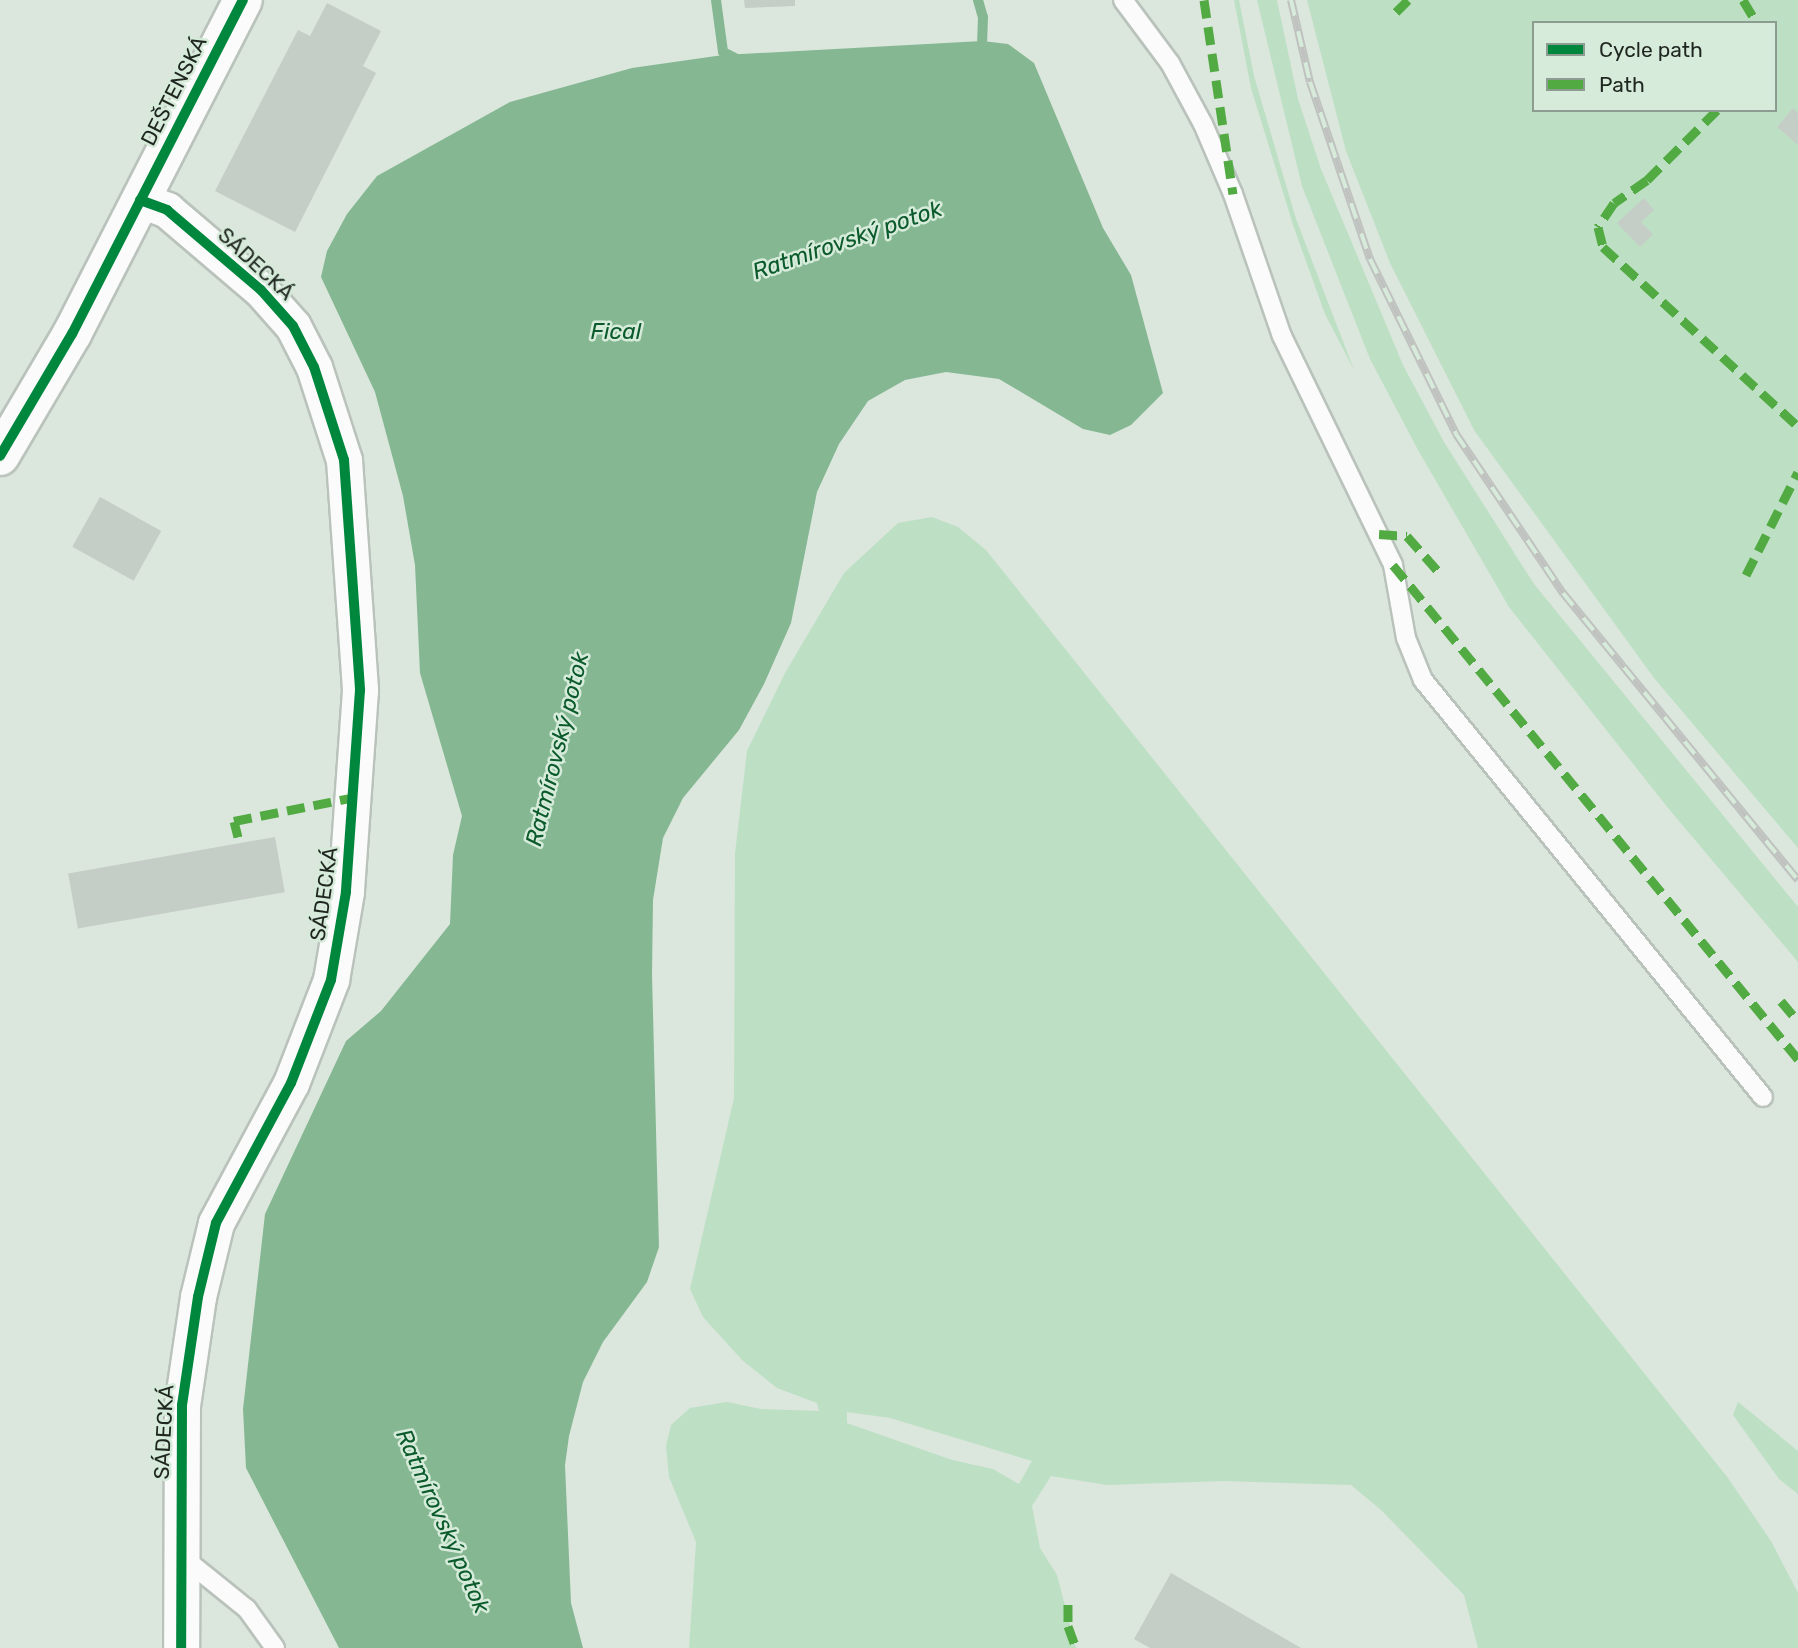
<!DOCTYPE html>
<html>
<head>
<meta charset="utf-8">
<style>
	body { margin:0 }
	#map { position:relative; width:1798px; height:1648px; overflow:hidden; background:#dbe6dd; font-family:Rubik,sans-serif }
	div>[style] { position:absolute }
	.green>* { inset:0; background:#bde0c4 }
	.water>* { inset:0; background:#85b892 }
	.stream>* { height:10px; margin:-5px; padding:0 5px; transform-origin:5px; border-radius:5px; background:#85b892 }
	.building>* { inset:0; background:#c4cdc6; transform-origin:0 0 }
	.roads { filter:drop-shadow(2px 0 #b9c2bb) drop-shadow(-2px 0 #b9c2bb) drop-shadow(0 2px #b9c2bb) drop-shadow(0 -2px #b9c2bb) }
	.service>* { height:18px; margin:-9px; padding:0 9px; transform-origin:9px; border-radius:9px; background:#fafbfa }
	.minor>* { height:35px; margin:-17.5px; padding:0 17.5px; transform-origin:17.5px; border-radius:17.5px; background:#fafbfa }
	.secondary>* { height:38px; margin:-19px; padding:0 19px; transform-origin:19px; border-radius:19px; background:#fafbfa }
	.rail>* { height:8px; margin-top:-4px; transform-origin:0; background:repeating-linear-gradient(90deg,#d6ebda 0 16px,#bfc2bf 0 32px); box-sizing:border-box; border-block:2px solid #bfc2bf }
	.quiet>* { height:9px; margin-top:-4.5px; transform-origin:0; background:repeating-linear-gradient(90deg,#52aa43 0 18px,transparent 0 27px) }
	.cycleway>* { height:10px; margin:-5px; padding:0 5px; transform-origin:5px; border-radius:5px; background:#00873e }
	span { translate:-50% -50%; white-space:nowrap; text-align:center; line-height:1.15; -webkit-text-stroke:5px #d6ebda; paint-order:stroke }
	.street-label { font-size:21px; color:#1f2620 }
	.water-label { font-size:23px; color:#0b5a2b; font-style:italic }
	.legend { position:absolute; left:1532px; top:21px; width:245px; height:91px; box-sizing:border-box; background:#d6ebda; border:2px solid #8d9c90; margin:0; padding:9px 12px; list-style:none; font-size:21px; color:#1f2620 }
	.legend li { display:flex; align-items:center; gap:14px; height:35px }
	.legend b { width:35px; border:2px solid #8d9c90 }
</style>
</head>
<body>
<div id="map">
	<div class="green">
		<i style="clip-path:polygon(1234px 0,1239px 0,1254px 76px,1296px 219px,1354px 370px,1325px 314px,1294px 228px,1251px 88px)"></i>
		<i style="clip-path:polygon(1257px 0,1277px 0,1298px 99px,1321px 169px,1403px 365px,1444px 442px,1534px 584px,1798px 907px,1798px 962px,1668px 808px,1509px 607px,1418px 450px,1370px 359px,1302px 186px)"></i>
		<i style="clip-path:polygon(evenodd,1307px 0,1798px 0,1798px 848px,1654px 678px,1474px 430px,1390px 263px,1346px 151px,1307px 0,1534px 23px,1775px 23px,1775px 110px,1534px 110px,1534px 23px)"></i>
		<i style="clip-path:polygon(evenodd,932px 517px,958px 527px,986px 550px,1728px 1478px,1771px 1541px,1798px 1593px,1798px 1648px,1478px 1648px,1464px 1595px,1381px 1510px,1351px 1485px,1225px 1481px,1107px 1485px,1051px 1476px,1032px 1506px,1040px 1548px,1057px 1575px,1076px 1648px,689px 1648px,696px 1542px,669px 1477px,666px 1446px,671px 1425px,690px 1408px,727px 1402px,761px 1409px,819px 1411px,817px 1403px,777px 1388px,742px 1360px,703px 1317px,690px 1289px,734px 1098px,735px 853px,747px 751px,785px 673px,844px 573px,898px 523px,932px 517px,847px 1412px,890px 1418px,1032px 1461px,1019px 1484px,993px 1469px,952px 1460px,847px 1423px,847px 1412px)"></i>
		<i style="clip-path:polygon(1738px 1402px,1798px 1451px,1798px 1494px,1779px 1479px,1733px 1415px)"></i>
	</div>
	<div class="water">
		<i style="clip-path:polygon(982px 41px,1008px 44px,1034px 63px,1103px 228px,1131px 275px,1163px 393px,1131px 425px,1110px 435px,1083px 429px,999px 379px,946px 372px,905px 380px,868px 401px,839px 444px,817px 492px,791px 623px,764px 684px,739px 730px,683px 798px,663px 838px,653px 900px,652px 974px,659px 1247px,647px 1282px,603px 1342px,583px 1382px,569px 1436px,565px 1465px,571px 1603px,583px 1648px,339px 1648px,246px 1468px,243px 1409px,265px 1214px,346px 1041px,381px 1011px,450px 924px,453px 855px,462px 816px,420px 673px,415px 565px,403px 496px,375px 392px,321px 277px,327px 251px,347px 214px,377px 176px,510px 102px,632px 68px,723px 55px)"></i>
	</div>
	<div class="stream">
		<i style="left:716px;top:0;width:52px;rotate:82.3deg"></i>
		<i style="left:723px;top:52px;width:20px;rotate:27deg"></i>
		<i style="left:978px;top:0;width:18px;rotate:74deg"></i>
		<i style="left:983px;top:17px;width:37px;rotate:92deg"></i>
	</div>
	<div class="building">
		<i style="clip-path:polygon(744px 0,795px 0,795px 6px,745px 8px)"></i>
		<i style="clip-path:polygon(327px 3px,381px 31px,363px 66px,376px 73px,295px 232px,215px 191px,298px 30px,310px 36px)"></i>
		<i style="clip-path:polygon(1793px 108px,1798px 113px,1798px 145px,1777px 127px)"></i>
		<i style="clip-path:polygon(1644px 198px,1654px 210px,1641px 222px,1653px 234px,1640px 247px,1617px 223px)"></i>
		<i style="left:100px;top:497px;width:70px;height:57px;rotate:29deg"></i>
		<i style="left:275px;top:837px;width:56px;height:210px;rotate:80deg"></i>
		<i style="clip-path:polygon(1171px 1573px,1301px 1648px,1150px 1648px,1134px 1639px)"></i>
	</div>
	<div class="roads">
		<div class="service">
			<i style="left:1123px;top:0;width:79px;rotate:53.3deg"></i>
			<i style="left:1170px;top:63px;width:69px;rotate:61.6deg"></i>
			<i style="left:1203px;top:124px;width:76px;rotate:66.8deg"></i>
			<i style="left:1233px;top:194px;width:150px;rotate:71deg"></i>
			<i style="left:1282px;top:336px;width:254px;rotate:64.1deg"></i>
			<i style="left:1393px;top:565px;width:74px;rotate:79.9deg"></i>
			<i style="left:1406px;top:638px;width:45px;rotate:68deg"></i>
			<i style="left:1423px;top:680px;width:538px;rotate:50.81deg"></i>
			<i style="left:180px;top:1555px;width:86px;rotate:38.9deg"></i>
			<i style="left:247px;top:1609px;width:48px;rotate:54.3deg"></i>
		</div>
		<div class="minor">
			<i style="left:140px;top:200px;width:29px;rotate:20deg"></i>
			<i style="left:167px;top:210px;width:123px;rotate:40.4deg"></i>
			<i style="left:261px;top:290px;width:48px;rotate:48.4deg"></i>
			<i style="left:293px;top:326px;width:46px;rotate:62.9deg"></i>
			<i style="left:314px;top:367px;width:98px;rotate:72.1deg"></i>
			<i style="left:344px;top:460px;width:231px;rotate:86deg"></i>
			<i style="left:360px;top:690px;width:202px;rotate:94deg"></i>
			<i style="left:346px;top:892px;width:89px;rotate:99.7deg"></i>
			<i style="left:331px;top:980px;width:110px;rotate:111.2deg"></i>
			<i style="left:291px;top:1083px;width:159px;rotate:118.2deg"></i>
			<i style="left:216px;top:1223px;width:76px;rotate:103.7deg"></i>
			<i style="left:198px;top:1297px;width:109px;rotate:98.4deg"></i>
			<i style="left:182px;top:1405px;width:243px;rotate:90.2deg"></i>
		</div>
		<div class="secondary">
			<i style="left:0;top:456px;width:142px;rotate:-59.5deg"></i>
			<i style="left:72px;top:334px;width:375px;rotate:-62.9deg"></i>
		</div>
	</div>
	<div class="rail">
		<i style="left:1291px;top:0;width:84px;rotate:77deg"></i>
		<i style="left:1310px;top:82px;width:187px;rotate:71.3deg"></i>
		<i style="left:1370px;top:259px;width:195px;rotate:63.8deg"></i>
		<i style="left:1456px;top:434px;width:192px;rotate:56.1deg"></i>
		<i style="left:1563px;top:593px;width:371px;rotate:50.7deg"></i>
	</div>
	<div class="quiet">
		<i style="left:1204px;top:0;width:196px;rotate:81.5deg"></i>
		<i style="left:1743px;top:0;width:27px;rotate:59deg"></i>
		<i style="left:1396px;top:12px;width:17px;rotate:-45deg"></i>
		<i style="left:1717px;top:110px;width:99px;rotate:135deg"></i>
		<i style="left:1647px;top:180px;width:40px;rotate:145.1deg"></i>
		<i style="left:1614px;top:203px;width:29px;rotate:124deg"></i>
		<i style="left:1598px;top:227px;width:21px;rotate:76deg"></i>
		<i style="left:1603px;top:247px;width:265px;rotate:42.6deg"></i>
		<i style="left:1379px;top:534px;width:28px;rotate:4deg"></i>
		<i style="left:1407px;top:536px;width:47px;rotate:48.5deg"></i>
		<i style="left:1393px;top:565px;width:639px;rotate:50.65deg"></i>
		<i style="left:1746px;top:575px;width:115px;rotate:-63.2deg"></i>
		<i style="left:238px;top:837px;width:16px;rotate:-104deg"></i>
		<i style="left:234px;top:821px;width:123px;rotate:-11.2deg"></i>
		<i style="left:1781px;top:1001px;width:26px;rotate:50deg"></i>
		<i style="left:1068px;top:1604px;width:22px;rotate:90deg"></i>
		<i style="left:1068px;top:1626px;width:23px;rotate:70deg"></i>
	</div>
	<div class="cycleway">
		<i style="left:140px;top:200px;width:29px;rotate:20deg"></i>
		<i style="left:167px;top:210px;width:123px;rotate:40.4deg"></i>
		<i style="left:261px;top:290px;width:48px;rotate:48.4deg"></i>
		<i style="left:293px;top:326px;width:46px;rotate:62.9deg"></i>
		<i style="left:314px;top:367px;width:98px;rotate:72.1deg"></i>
		<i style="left:344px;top:460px;width:231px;rotate:86deg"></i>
		<i style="left:360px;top:690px;width:202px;rotate:94deg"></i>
		<i style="left:346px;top:892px;width:89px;rotate:99.7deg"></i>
		<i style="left:331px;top:980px;width:110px;rotate:111.2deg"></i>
		<i style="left:291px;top:1083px;width:159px;rotate:118.2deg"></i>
		<i style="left:216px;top:1223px;width:76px;rotate:103.7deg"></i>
		<i style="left:198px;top:1297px;width:109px;rotate:98.4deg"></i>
		<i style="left:182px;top:1405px;width:243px;rotate:90.2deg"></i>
		<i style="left:0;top:456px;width:142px;rotate:-59.5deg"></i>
		<i style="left:72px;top:334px;width:375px;rotate:-62.9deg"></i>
	</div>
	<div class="street-label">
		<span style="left:174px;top:91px;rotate:-63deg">DEŠTENSKÁ</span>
		<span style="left:256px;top:264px;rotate:43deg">SÁDECKÁ</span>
		<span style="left:324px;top:894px;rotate:-82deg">SÁDECKÁ</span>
		<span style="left:164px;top:1432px;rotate:-87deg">SÁDECKÁ</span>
	</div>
	<div class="water-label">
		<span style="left:847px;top:240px;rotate:-19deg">Ratmírovský potok</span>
		<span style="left:616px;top:331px">Fical</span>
		<span style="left:557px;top:749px;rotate:-76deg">Ratmírovský potok</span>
		<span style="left:443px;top:1521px;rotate:66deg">Ratmírovský potok</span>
	</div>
	<ul class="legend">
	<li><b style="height:9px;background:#00873e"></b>Cycle path</li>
	<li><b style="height:9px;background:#52aa43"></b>Path</li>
	</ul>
</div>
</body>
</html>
